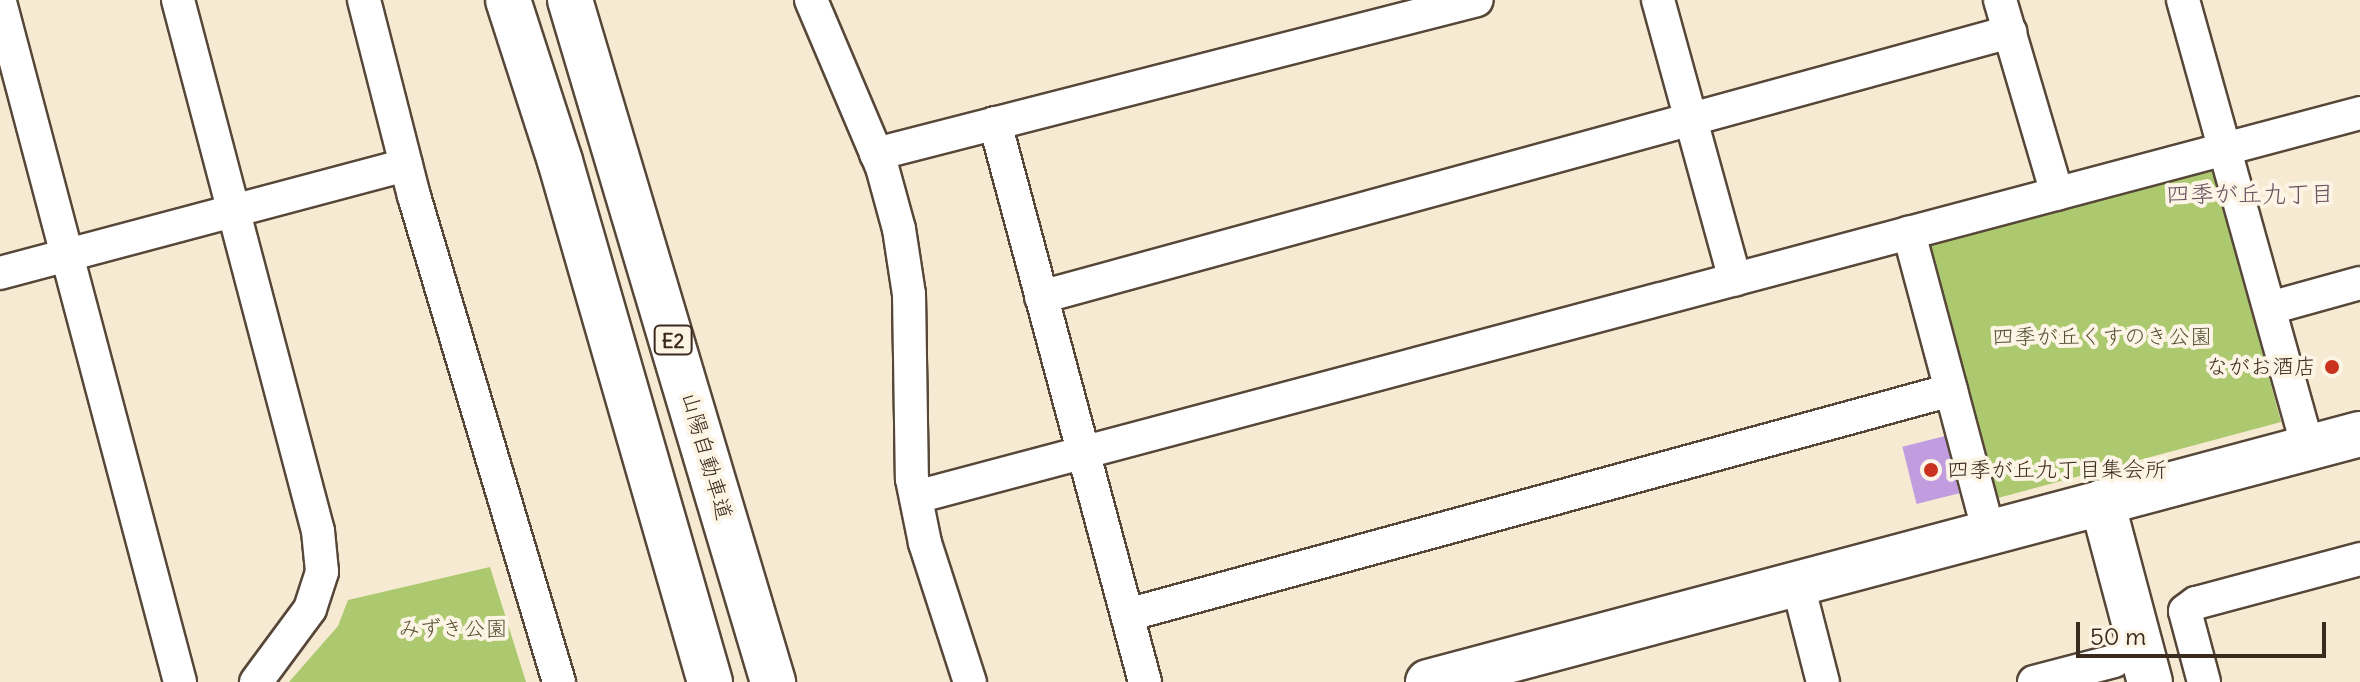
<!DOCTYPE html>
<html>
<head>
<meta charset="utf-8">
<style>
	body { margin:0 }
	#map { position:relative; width:2360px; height:682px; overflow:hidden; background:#f6ead2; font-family:Delius,"Klee One",sans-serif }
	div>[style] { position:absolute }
	.green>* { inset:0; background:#acc970; transform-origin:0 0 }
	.building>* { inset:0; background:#c19de0; transform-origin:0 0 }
	.roads { filter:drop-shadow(2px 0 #574739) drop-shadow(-2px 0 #574739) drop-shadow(0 2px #574739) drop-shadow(0 -2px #574739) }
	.street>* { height:32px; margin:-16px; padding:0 16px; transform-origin:16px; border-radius:16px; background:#fff }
	.secondary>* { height:44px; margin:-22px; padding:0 22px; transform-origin:22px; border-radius:22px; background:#fff }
	.highway>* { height:44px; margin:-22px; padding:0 22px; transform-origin:22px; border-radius:22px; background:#fff }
	.dots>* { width:22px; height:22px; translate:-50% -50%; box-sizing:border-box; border:4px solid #fcf5e5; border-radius:50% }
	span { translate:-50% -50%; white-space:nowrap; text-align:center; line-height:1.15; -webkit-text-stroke:8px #fcf5e5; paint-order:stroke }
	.shield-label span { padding:2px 6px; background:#fcf5e5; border:2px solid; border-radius:6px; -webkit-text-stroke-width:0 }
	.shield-label { font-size:20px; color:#3b2a1e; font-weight:700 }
	.park-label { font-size:22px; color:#575232 }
	.poi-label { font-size:22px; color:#3b2a1e }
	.right { translate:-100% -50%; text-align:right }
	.left { translate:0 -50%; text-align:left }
	.street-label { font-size:22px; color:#3b2a1e }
	.neighbourhood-label { font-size:24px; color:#6a5262 }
	.scale { position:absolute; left:2076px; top:622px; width:250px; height:36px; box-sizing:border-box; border:4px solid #3b2a1e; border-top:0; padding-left:10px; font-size:24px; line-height:28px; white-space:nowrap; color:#3b2a1e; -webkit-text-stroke:6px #fcf5e5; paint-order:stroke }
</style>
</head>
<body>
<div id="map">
	<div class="green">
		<i style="left:2213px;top:168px;width:263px;height:296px;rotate:75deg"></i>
		<i style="clip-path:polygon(490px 567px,526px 682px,289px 682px,338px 626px,348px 600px)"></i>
	</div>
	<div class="building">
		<i style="left:1945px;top:436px;width:59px;height:44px;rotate:76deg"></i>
	</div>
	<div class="roads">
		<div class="street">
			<i style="left:178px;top:0;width:549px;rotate:75.23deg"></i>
			<i style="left:318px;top:531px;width:41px;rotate:84.4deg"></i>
			<i style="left:322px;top:572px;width:39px;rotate:108deg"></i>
			<i style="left:310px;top:609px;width:91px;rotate:126.5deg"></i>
			<i style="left:364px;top:0;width:202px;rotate:75.7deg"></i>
			<i style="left:414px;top:196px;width:507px;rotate:73.39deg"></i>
			<i style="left:811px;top:0;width:181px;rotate:67deg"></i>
			<i style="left:882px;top:167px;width:64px;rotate:74.7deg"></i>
			<i style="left:899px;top:229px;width:66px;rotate:81.3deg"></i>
			<i style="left:909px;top:294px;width:185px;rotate:89.1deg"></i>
			<i style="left:912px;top:479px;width:65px;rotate:78.5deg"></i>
			<i style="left:925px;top:543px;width:146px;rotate:72.1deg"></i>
			<i style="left:1658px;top:0;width:290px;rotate:74.6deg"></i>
			<i style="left:2000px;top:0;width:202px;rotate:73.6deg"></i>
			<i style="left:2183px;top:0;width:466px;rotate:74.4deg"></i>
			<i style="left:0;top:2px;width:703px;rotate:75.17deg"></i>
			<i style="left:995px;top:123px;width:579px;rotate:74.98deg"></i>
			<i style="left:876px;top:154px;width:620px;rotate:-14.37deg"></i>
			<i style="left:0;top:273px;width:420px;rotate:-14.9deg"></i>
			<i style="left:1041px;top:297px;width:1005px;rotate:-15.3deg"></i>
			<i style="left:2270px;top:308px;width:93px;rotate:-15.5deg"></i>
			<i style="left:1951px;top:390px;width:124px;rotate:75.1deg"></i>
			<i style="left:916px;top:497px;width:1494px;rotate:-14.89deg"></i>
			<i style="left:1797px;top:581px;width:104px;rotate:75.6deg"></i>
			<i style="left:1127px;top:615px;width:854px;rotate:-15.27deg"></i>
			<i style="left:1951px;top:390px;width:163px;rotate:-105deg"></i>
			<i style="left:2034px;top:682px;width:83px;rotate:-14.7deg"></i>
			<i style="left:2204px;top:682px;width:73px;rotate:-105deg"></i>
			<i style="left:2185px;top:611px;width:14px;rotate:-36deg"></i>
			<i style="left:2196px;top:603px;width:170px;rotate:-15deg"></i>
		</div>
		<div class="secondary">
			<i style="left:2102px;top:502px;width:186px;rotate:75.1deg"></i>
			<i style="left:1428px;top:682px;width:964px;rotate:-14.9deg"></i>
		</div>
		<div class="highway">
			<i style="left:508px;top:0;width:169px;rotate:72.1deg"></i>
			<i style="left:560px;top:161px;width:542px;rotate:73.94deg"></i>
			<i style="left:570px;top:0;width:712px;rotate:73.42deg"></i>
		</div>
	</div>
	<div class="dots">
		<i style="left:2332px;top:367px;background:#c8321e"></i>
		<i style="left:1931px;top:470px;background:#c8321e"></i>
	</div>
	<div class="shield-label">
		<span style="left:673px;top:340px">E2</span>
	</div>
	<div class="park-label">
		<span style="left:2102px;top:337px">四季が丘くすのき公園</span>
		<span style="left:453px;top:629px">みずき公園</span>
	</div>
	<div class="poi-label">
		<span class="right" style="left:2316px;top:367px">ながお酒店</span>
		<span class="left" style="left:1947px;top:470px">四季が丘九丁目集会所</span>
	</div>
	<div class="street-label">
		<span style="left:707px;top:456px;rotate:74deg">山陽自動車道</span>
	</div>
	<div class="neighbourhood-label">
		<span style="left:2250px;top:194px">四季が丘九丁目</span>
	</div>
	<div class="scale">50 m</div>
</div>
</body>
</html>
